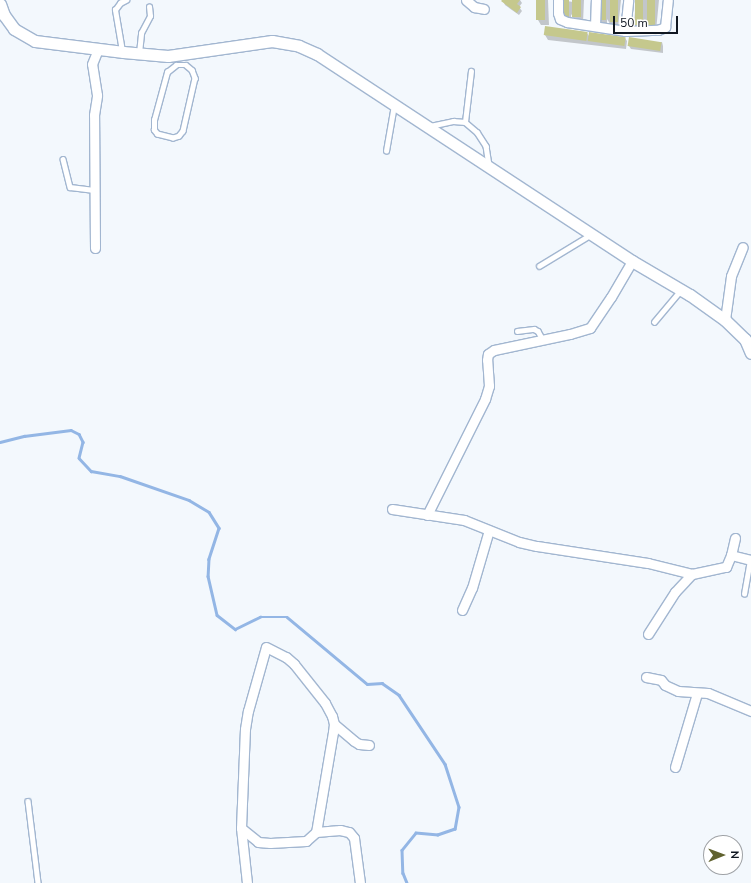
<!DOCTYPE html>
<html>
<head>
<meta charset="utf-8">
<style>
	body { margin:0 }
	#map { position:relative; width:751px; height:883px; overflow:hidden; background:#f3f8fd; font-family:"Nunito Sans",sans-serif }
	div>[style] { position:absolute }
	.shadow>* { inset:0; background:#0003 }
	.stream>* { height:2.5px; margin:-1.25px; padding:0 1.25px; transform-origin:1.25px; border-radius:1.25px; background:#93b6e5 }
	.building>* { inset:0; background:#c5c88d; transform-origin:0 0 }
	.roads { filter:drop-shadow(1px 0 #a2b6d0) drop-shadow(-1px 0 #a2b6d0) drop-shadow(0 1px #a2b6d0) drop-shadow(0 -1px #a2b6d0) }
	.service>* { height:4.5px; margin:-2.25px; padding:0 2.25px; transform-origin:2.25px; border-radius:2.25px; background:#fff }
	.minor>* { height:9px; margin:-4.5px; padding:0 4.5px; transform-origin:4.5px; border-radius:4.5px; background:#fff }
	.tertiary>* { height:11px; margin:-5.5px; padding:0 5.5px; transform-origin:5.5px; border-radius:5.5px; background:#fff }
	span { translate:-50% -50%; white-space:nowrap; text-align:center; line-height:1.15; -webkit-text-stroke:3.5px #fff; paint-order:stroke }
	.north { position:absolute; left:703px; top:835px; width:40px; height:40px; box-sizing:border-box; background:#fff; border:1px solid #9fa2a6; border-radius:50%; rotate:89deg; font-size:11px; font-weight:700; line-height:16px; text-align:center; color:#101721 }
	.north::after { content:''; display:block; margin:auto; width:14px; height:18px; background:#60622f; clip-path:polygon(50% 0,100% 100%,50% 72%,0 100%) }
	.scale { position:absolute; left:613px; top:16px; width:65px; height:18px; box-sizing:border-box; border:2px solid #101721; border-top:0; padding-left:5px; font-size:12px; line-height:14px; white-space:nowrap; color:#101721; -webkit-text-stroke:3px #fff; paint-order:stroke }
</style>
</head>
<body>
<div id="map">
	<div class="shadow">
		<i style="clip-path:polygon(503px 0,520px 0,522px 3px,519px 7px,522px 11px,519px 15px,505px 5px)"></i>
		<i style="clip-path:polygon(537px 0,548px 0,549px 25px,541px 25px,538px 20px)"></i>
		<i style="clip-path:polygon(561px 0,573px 2px,573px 0,584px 0,583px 23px,576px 22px,571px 14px,571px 22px,564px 22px)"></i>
		<i style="clip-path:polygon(598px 0,621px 0,618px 28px,612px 27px,607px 19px,607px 26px,600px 26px)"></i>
		<i style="clip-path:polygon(636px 0,659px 0,656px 31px,649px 31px,644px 23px,644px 30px,637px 30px,634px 24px)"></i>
		<i style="clip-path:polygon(587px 33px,589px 36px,625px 38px,627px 41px,626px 49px,548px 40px,545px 35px)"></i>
		<i style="clip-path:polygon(662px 42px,663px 46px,663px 53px,631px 49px,629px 46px)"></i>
	</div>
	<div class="stream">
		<i style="left:0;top:442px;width:25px;rotate:-14deg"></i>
		<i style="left:24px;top:436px;width:47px;rotate:-7.3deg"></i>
		<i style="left:71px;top:430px;width:9px;rotate:27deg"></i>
		<i style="left:79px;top:434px;width:9px;rotate:63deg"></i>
		<i style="left:83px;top:442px;width:16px;rotate:104deg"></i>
		<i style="left:79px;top:458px;width:18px;rotate:47deg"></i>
		<i style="left:91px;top:471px;width:29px;rotate:10deg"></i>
		<i style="left:120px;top:476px;width:73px;rotate:19.2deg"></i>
		<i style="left:189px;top:500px;width:23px;rotate:31deg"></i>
		<i style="left:209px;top:512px;width:19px;rotate:58deg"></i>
		<i style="left:219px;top:528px;width:33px;rotate:108deg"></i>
		<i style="left:209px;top:559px;width:17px;rotate:93deg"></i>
		<i style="left:208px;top:576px;width:40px;rotate:77deg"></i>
		<i style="left:217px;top:615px;width:23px;rotate:38deg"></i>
		<i style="left:235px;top:629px;width:28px;rotate:-26deg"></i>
		<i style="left:260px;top:617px;width:27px"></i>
		<i style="left:287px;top:617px;width:104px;rotate:39.9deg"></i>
		<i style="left:367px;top:684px;width:15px;rotate:-4deg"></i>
		<i style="left:382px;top:683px;width:21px;rotate:35deg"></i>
		<i style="left:399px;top:695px;width:83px;rotate:56.3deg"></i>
		<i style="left:445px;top:764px;width:45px;rotate:72deg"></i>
		<i style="left:459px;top:807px;width:22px;rotate:100deg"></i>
		<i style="left:455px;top:829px;width:18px;rotate:161deg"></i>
		<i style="left:438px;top:835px;width:22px;rotate:-175deg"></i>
		<i style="left:416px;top:833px;width:22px;rotate:129deg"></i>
		<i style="left:402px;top:850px;width:23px;rotate:88deg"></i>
		<i style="left:403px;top:873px;width:11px;rotate:68deg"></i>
	</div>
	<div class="building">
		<i style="clip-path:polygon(502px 0,520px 0,517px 4px,521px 7px,517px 13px,501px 1px)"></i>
		<i style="left:536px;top:0;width:9px;height:20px"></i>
		<i style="left:560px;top:0;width:9px;height:17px"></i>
		<i style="left:572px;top:0;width:9px;height:17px"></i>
		<i style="left:597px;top:0;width:9px;height:20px"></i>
		<i style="left:610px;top:0;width:8px;height:22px"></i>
		<i style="left:635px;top:0;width:8px;height:25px"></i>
		<i style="left:647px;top:0;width:8px;height:26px"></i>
		<i style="left:545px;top:26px;width:43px;height:9px;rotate:8deg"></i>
		<i style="left:589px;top:32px;width:37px;height:9px;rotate:8deg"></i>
		<i style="left:629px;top:37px;width:33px;height:9px;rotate:9deg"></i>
	</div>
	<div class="roads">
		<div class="service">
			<i style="left:122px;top:51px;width:42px;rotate:-99.7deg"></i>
			<i style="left:115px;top:10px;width:9px;rotate:-54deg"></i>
			<i style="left:120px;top:3px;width:7px;rotate:-27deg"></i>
			<i style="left:139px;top:53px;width:20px;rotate:-84deg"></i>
			<i style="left:141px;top:33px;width:19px;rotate:-62deg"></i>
			<i style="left:150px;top:16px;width:9px;rotate:-96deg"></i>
			<i style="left:176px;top:65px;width:10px"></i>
			<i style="left:186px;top:65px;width:8px;rotate:40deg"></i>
			<i style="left:192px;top:70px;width:9px;rotate:69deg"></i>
			<i style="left:195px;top:78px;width:54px;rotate:102.8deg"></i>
			<i style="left:183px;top:131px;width:6px;rotate:129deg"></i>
			<i style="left:179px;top:136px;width:6px;rotate:162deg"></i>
			<i style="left:173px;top:138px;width:16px;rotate:-166deg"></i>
			<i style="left:157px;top:134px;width:5px;rotate:-127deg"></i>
			<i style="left:154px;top:130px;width:10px;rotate:-90deg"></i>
			<i style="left:154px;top:120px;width:50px;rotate:-74.8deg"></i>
			<i style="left:167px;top:72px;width:11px;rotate:-38deg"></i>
			<i style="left:465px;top:122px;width:51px;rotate:-83.3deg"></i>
			<i style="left:430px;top:126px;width:24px;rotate:-12deg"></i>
			<i style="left:453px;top:121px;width:12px;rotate:5deg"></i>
			<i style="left:465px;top:122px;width:16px;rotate:40deg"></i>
			<i style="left:477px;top:132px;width:17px;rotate:57deg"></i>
			<i style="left:486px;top:146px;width:18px;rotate:81deg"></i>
			<i style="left:386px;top:151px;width:47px;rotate:-80.1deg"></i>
			<i style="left:63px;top:159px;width:29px;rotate:76deg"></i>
			<i style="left:70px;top:187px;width:26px;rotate:7deg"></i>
			<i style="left:539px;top:266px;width:60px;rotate:-31.3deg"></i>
			<i style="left:654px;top:322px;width:40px;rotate:-50deg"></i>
			<i style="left:517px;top:331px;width:17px;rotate:-7deg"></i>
			<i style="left:534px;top:329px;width:4px;rotate:27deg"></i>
			<i style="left:538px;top:331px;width:10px;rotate:61deg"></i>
			<i style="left:744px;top:594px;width:35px;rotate:-80deg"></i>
			<i style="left:28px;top:801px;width:83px;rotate:83deg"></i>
		</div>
		<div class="minor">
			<i style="left:466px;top:0;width:11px;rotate:41deg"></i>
			<i style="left:474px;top:7px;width:10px;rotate:11deg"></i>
			<i style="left:558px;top:0;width:13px;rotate:90deg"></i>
			<i style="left:558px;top:13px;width:6px;rotate:72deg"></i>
			<i style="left:560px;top:19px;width:8px;rotate:23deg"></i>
			<i style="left:567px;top:22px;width:59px;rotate:8.8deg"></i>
			<i style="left:625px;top:31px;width:33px;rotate:-2deg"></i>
			<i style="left:658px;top:30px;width:8px;rotate:-23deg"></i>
			<i style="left:665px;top:27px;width:27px;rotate:-84deg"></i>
			<i style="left:595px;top:26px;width:26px;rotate:-88deg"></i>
			<i style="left:625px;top:31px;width:31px;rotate:-84deg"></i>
			<i style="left:95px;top:248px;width:133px;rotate:-90.4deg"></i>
			<i style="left:94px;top:115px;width:20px;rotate:-81deg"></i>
			<i style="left:97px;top:95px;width:31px;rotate:-99deg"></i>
			<i style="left:92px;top:64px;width:16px;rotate:-68deg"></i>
			<i style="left:725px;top:320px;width:44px;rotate:-82.2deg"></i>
			<i style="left:731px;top:276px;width:31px;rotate:-68deg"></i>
			<i style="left:392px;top:509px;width:73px;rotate:8.7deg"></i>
			<i style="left:464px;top:520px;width:59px;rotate:21.8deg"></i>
			<i style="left:519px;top:542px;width:18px;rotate:13deg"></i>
			<i style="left:537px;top:546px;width:112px;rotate:8.7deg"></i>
			<i style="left:648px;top:563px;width:45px;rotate:14deg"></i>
			<i style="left:692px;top:574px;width:35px;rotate:-12deg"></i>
			<i style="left:726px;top:567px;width:13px;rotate:-67deg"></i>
			<i style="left:427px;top:515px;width:130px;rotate:-63.4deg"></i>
			<i style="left:485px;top:399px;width:14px;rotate:-73deg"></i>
			<i style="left:489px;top:386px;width:26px;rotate:-94deg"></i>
			<i style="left:487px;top:360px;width:6px;rotate:-81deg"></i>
			<i style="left:488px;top:354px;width:7px;rotate:-34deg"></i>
			<i style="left:494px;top:350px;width:78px;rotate:-11.9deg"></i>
			<i style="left:570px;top:334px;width:21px;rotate:-17deg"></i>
			<i style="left:590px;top:328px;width:37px;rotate:-56deg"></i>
			<i style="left:611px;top:297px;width:42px;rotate:-59.7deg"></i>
			<i style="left:735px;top:538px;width:17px;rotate:103deg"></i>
			<i style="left:731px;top:555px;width:21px;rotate:14deg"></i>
			<i style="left:462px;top:610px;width:24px;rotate:-66deg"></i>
			<i style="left:472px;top:588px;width:60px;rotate:-73.7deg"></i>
			<i style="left:648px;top:634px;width:50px;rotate:-57.3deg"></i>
			<i style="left:675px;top:592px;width:25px;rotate:-47deg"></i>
			<i style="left:646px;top:677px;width:15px;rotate:11deg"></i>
			<i style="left:661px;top:680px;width:6px;rotate:51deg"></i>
			<i style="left:665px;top:685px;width:14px;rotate:25deg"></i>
			<i style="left:678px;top:691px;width:30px;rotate:4deg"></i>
			<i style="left:708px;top:693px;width:47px;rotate:22.7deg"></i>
			<i style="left:334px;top:724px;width:26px;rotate:40deg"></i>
			<i style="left:354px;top:741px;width:6px;rotate:31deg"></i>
			<i style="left:359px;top:744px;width:10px;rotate:6deg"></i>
			<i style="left:675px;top:767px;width:77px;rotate:-73.4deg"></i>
			<i style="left:241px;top:828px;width:22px;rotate:39deg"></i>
			<i style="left:258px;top:842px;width:12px;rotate:5deg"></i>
			<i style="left:270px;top:843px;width:36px;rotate:-3deg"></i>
			<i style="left:306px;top:841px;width:13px;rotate:-42deg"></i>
			<i style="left:247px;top:883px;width:55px;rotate:-96.2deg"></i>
			<i style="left:241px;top:828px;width:99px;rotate:-87.7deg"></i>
			<i style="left:245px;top:729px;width:18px;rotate:-81deg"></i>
			<i style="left:248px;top:711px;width:66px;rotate:-74.3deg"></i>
			<i style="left:266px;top:647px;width:22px;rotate:27deg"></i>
			<i style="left:286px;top:657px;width:11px;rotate:41deg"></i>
			<i style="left:294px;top:664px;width:50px;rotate:51.5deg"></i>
			<i style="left:325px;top:703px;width:15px;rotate:62deg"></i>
			<i style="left:332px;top:716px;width:8px;rotate:76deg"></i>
			<i style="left:334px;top:724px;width:8px;rotate:97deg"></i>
			<i style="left:333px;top:732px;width:101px;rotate:99.6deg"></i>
			<i style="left:316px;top:832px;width:24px;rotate:-5deg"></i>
			<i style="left:340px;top:830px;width:9px;rotate:13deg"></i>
			<i style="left:349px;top:832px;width:8px;rotate:50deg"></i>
			<i style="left:354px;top:838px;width:45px;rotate:82.4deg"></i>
		</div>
		<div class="tertiary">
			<i style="left:0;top:4px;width:12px;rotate:70deg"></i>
			<i style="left:4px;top:15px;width:17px;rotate:54deg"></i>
			<i style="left:14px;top:29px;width:24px;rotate:30deg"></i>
			<i style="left:35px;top:41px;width:89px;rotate:7.1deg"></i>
			<i style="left:123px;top:52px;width:45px;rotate:5.1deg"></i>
			<i style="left:168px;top:56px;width:105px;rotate:-8.2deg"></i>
			<i style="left:272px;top:41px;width:27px;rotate:10deg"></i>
			<i style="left:299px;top:46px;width:20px;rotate:24deg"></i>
			<i style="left:317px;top:54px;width:377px;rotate:33.3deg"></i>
			<i style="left:632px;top:261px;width:67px;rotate:30.4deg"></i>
			<i style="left:690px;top:295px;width:43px;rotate:35.5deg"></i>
			<i style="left:725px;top:320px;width:28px;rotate:44deg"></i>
			<i style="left:745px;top:339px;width:15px;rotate:67deg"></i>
		</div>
	</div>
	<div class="north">N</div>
	<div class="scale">50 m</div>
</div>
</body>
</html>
